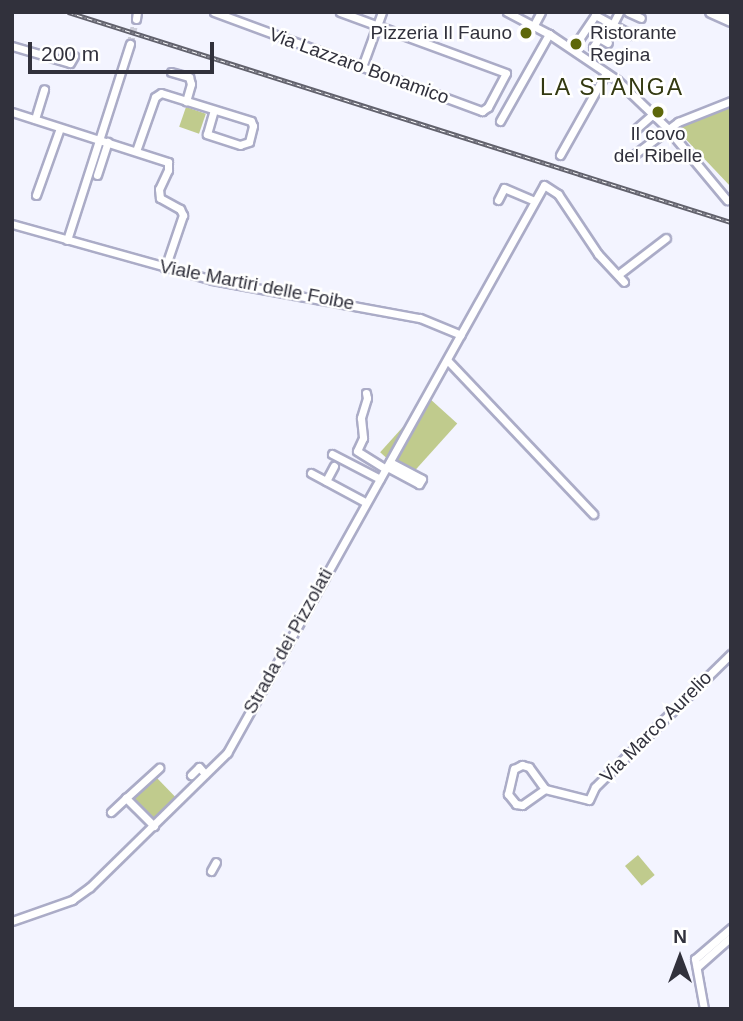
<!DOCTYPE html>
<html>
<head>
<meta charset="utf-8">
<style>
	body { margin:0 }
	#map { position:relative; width:743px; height:1021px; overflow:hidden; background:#f3f4ff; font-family:Helvetica,sans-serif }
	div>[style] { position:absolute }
	.green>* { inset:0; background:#c0cb8d; transform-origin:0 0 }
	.minor-tunnel>* { height:7px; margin-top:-3.5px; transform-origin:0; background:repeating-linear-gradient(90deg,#cccdd8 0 7px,transparent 0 10.5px) }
	.roads { filter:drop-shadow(2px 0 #abacc7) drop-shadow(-2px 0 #abacc7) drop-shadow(0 2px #abacc7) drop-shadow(0 -2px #abacc7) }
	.minor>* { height:7px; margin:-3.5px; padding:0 3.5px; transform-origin:3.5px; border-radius:3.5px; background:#fff }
	.major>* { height:10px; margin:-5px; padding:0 5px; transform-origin:5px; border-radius:5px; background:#fff }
	.rail>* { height:4.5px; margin-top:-2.25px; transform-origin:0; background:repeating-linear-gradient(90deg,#fff 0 5px,#62626d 0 10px); box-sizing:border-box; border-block:2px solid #62626d }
	.dots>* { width:19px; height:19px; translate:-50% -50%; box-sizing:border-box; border:4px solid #fff; border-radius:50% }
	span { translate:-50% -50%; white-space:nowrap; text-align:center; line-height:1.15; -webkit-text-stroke:5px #fff; paint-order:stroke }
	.poi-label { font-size:19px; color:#31313c }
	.right { translate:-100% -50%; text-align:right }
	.left { translate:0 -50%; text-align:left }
	.street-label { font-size:19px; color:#31313c }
	.quarter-label { font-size:23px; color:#333911; letter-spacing:2px }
	.frame { position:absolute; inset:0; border:14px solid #31313c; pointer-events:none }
	.north { position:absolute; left:645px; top:923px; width:70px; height:70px; -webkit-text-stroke:5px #fff; paint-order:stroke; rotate:0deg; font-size:19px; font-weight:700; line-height:28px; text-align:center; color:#31313c }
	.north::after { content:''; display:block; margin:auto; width:24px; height:32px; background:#31313c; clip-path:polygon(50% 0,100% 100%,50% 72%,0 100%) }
	.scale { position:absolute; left:28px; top:42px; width:186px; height:32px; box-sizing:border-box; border:4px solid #31313c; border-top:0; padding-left:9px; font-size:21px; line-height:24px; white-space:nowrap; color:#31313c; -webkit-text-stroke:5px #fff; paint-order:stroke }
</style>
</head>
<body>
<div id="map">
	<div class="green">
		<i style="clip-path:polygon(731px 106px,731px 187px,678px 131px,678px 124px)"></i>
		<i style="left:186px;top:107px;width:21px;height:21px;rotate:19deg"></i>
		<i style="left:429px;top:398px;width:38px;height:73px;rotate:42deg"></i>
		<i style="left:155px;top:776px;width:30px;height:33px;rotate:46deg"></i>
		<i style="left:638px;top:855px;width:26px;height:17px;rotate:50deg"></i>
	</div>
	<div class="minor-tunnel">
		<i style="left:130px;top:44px;width:26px;rotate:-77deg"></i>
	</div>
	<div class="roads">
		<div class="minor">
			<i style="left:214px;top:12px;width:286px;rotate:20.3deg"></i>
			<i style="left:482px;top:111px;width:7px;rotate:-34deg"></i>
			<i style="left:488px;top:107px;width:38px;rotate:-62deg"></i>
			<i style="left:506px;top:73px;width:177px;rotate:-159.8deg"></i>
			<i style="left:507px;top:12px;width:47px;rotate:27.6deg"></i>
			<i style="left:549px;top:34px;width:82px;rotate:34.1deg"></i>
			<i style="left:617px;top:80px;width:69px;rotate:43.8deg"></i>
			<i style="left:667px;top:128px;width:94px;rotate:50.2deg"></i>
			<i style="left:628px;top:12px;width:14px;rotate:25deg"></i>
			<i style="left:136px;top:19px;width:7px;rotate:-82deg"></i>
			<i style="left:613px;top:24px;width:13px;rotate:-63deg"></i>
			<i style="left:534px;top:25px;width:15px;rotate:-62deg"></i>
			<i style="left:12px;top:46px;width:60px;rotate:16.3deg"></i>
			<i style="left:70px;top:63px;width:8px;rotate:-60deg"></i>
			<i style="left:593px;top:47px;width:11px;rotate:-56deg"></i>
			<i style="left:599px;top:38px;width:10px;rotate:29deg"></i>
			<i style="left:573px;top:48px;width:40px;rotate:-56deg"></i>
			<i style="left:595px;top:15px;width:42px;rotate:28.4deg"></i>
			<i style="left:362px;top:67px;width:59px;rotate:-70deg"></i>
			<i style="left:171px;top:72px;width:19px;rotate:16deg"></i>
			<i style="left:189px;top:77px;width:7px;rotate:74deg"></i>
			<i style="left:191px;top:84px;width:18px;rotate:106deg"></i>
			<i style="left:12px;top:112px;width:164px;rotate:17.8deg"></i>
			<i style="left:168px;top:162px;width:8px;rotate:90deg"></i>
			<i style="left:168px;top:170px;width:21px;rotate:115deg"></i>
			<i style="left:159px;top:189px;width:9px;rotate:84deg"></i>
			<i style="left:160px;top:198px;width:23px;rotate:29deg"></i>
			<i style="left:180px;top:209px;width:7px;rotate:63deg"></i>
			<i style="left:183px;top:215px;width:56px;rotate:108.8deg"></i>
			<i style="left:35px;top:119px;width:31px;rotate:-73deg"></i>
			<i style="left:500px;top:121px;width:100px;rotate:-60.6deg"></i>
			<i style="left:637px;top:128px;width:21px;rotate:-41deg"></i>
			<i style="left:136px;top:151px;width:57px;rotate:-70.6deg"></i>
			<i style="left:155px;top:97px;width:7px;rotate:-34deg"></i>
			<i style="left:161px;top:93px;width:94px;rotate:17.3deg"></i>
			<i style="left:251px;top:121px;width:5px;rotate:68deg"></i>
			<i style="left:253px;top:126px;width:16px;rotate:104deg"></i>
			<i style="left:249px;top:142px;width:9px;rotate:162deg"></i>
			<i style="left:240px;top:145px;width:35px;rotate:-162deg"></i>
			<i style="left:207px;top:134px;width:25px;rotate:-74deg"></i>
			<i style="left:560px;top:155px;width:94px;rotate:-60.7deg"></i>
			<i style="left:631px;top:157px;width:59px;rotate:-36.7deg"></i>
			<i style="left:678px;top:122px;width:57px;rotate:-21.6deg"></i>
			<i style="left:97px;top:175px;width:35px;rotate:-72deg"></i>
			<i style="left:36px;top:195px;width:71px;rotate:-70.3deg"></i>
			<i style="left:498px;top:200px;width:13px;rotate:-63deg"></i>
			<i style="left:504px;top:188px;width:33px;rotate:23deg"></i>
			<i style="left:12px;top:224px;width:208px;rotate:15.6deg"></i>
			<i style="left:212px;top:280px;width:211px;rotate:10.4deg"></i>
			<i style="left:420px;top:318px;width:44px;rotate:22.5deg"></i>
			<i style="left:67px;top:240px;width:206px;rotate:-72.2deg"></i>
			<i style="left:619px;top:274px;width:59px;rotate:-37.5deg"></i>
			<i style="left:448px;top:361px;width:211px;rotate:46.5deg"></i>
			<i style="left:366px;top:393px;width:5px;rotate:79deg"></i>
			<i style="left:367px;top:398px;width:21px;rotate:107deg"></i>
			<i style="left:361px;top:418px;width:20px;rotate:84deg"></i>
			<i style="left:363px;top:438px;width:14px;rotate:115deg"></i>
			<i style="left:357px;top:451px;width:34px;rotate:32deg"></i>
			<i style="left:332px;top:454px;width:54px;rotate:27.5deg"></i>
			<i style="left:390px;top:462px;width:36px;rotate:28deg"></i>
			<i style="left:422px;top:479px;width:6px;rotate:121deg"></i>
			<i style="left:387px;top:467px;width:36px;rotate:28deg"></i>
			<i style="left:311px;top:473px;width:61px;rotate:28.2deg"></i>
			<i style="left:326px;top:481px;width:17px;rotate:-62deg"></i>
			<i style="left:522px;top:765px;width:7px;rotate:16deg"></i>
			<i style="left:529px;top:767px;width:27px;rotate:54deg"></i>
			<i style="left:545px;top:789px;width:28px;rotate:145deg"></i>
			<i style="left:522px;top:805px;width:6px;rotate:-171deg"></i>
			<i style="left:516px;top:804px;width:13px;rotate:-129deg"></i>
			<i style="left:508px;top:794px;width:26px;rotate:-77deg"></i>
			<i style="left:514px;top:769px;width:9px;rotate:-27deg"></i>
			<i style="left:191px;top:775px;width:11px;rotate:-45deg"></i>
			<i style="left:199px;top:767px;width:9px;rotate:49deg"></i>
			<i style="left:545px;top:789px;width:45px;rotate:14deg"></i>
			<i style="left:589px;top:800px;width:14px;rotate:-65deg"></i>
			<i style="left:595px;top:787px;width:190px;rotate:-44.4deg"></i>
			<i style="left:111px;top:812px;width:21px;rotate:-43deg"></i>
			<i style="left:154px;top:826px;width:40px;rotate:-135deg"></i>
			<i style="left:126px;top:798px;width:45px;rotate:-42.3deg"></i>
			<i style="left:211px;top:871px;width:10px;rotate:-61deg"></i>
			<i style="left:12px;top:921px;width:64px;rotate:-19.3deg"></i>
			<i style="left:72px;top:900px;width:22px;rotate:-36deg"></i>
			<i style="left:90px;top:887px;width:192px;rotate:-44.4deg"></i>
			<i style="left:227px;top:753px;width:650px;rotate:-60.83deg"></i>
			<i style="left:544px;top:185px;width:17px;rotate:33deg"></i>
			<i style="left:558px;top:194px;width:72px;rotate:56.3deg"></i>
			<i style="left:598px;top:254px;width:38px;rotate:47deg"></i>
			<i style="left:697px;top:967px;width:45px;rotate:-41.4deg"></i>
			<i style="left:704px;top:1009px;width:51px;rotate:-100.2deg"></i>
			<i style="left:695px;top:959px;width:48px;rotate:-40.7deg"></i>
		</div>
		<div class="major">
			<i style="left:711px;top:12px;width:22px;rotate:24deg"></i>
		</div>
	</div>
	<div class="rail">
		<i style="left:68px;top:12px;width:695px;rotate:17.58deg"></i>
	</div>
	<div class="dots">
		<i style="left:526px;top:33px;background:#5d670a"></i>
		<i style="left:576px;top:44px;background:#5d670a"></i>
		<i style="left:658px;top:112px;background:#5d670a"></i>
	</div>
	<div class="poi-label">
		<span class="right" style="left:512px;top:33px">Pizzeria Il Fauno</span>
		<span class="left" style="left:590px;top:44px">Ristorante<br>Regina</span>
		<span style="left:658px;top:145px">Il covo<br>del Ribelle</span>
	</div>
	<div class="street-label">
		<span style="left:359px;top:66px;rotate:20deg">Via Lazzaro Bonamico</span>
		<span style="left:257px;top:285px;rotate:11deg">Viale Martiri delle Foibe</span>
		<span style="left:288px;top:641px;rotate:-61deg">Strada dei Pizzolati</span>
		<span style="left:656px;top:727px;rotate:-45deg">Via Marco Aurelio</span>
	</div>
	<div class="quarter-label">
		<span style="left:612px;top:87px">LA STANGA</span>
	</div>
	<div class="frame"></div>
	<div class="north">N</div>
	<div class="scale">200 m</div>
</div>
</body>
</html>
